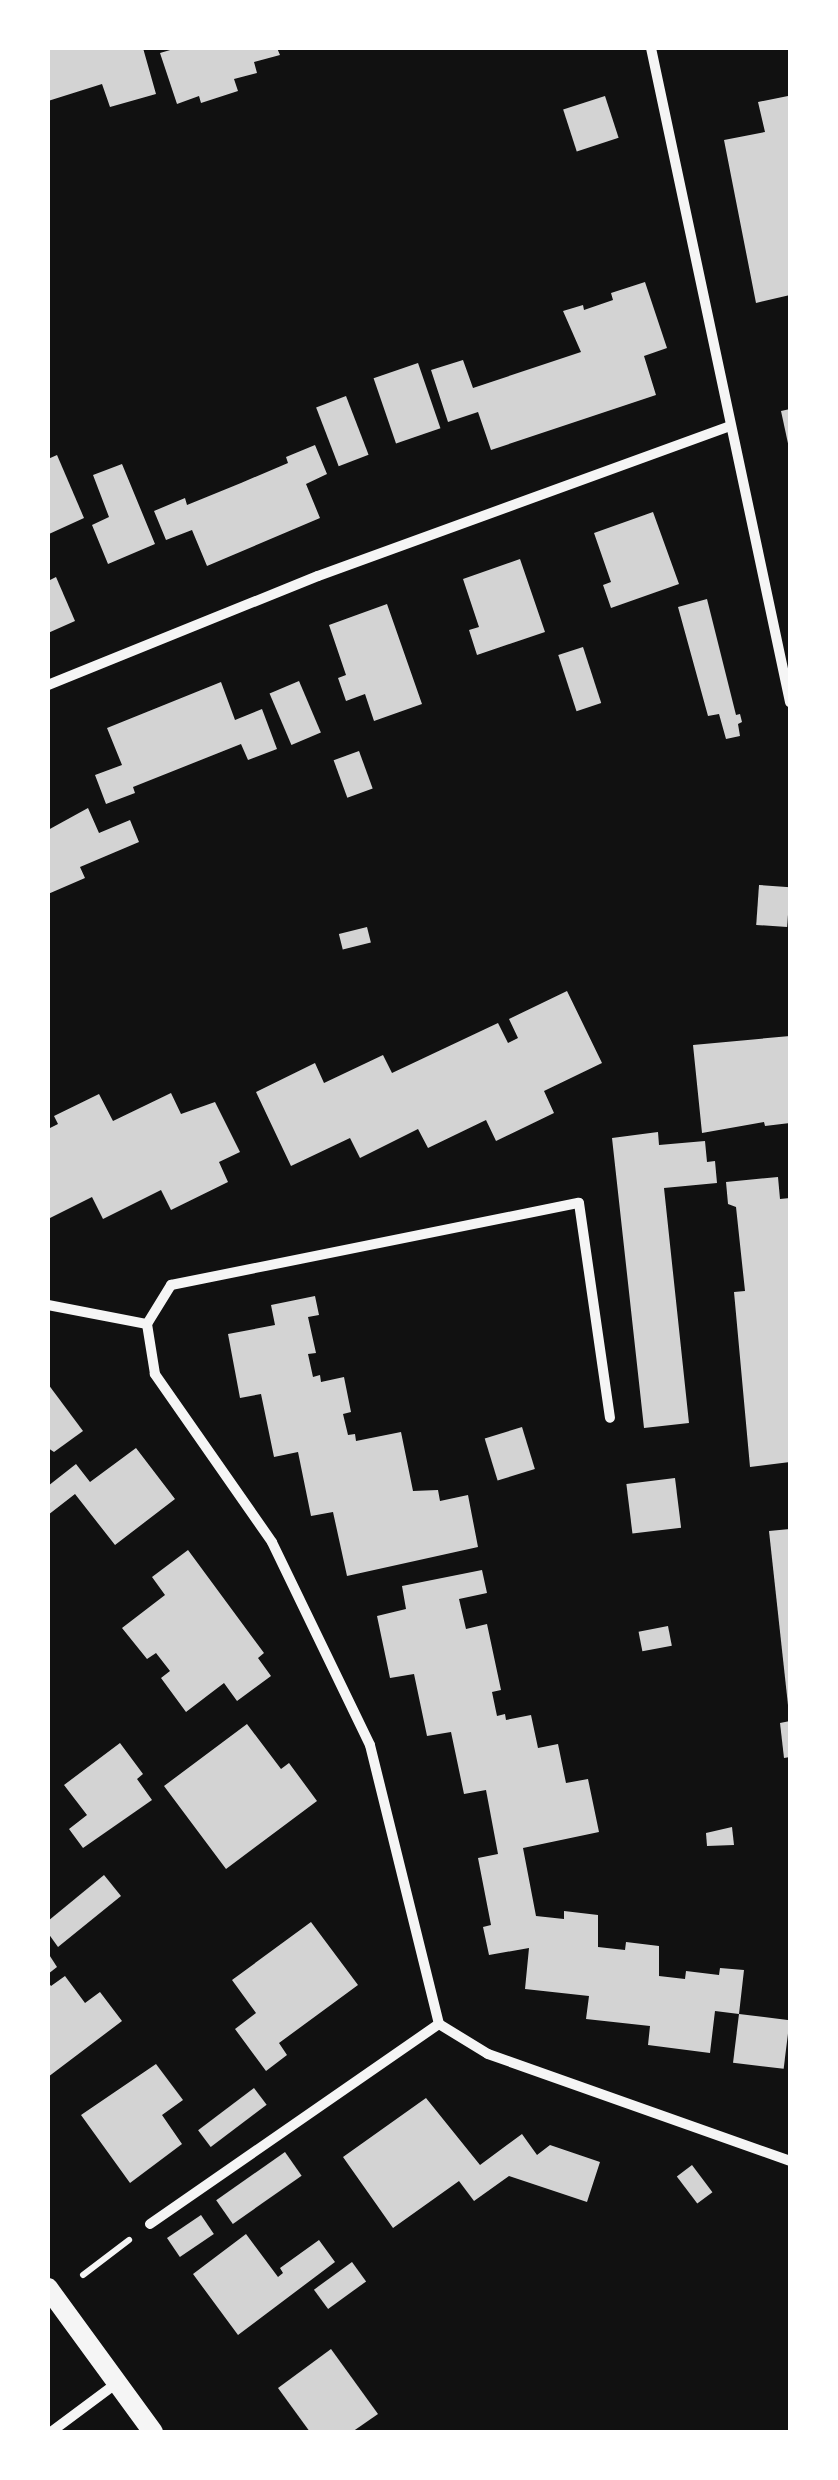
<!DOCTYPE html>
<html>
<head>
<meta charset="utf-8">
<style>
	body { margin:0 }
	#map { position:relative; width:838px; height:2480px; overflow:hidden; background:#111; font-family:Signika,sans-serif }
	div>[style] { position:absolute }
	.building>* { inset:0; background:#d3d3d3; transform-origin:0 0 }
	.path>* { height:6px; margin:-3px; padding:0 3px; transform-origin:3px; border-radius:3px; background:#f5f5f5 }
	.minor>* { height:10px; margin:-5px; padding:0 5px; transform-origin:5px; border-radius:5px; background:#f5f5f5 }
	.secondary>* { height:20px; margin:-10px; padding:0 10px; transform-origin:10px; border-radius:10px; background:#f5f5f5 }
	span { translate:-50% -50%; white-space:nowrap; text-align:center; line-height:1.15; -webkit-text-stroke:9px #fff; paint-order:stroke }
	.frame { position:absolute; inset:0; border:50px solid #fff; pointer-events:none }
</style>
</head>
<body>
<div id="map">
	<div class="building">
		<i style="clip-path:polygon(48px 48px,143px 48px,156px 94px,110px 107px,102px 84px,48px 101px)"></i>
		<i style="clip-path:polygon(177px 48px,277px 48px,280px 55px,254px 62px,257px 73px,234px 79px,238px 91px,201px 103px,199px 96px,177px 104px,160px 53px)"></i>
		<i style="left:605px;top:96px;width:44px;height:44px;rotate:72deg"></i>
		<i style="clip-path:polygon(788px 96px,790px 295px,756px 303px,724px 140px,765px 132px,758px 102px)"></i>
		<i style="clip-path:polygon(645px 282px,667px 348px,644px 356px,656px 395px,491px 450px,478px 412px,448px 422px,431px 370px,463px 360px,473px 388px,581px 352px,563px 311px,583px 305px,584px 310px,613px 300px,611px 293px)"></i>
		<i style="left:418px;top:363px;width:69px;height:47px;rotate:71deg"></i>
		<i style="left:346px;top:396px;width:63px;height:32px;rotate:69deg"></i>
		<i style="clip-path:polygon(790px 409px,790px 448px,789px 448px,781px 411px)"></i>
		<i style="clip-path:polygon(315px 445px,327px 474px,306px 484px,320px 518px,207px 566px,192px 530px,166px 540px,154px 511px,185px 498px,187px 505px,241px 483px,288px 463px,286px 457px)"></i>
		<i style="clip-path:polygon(57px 455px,84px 518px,49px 534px,48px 459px)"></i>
		<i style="clip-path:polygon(122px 464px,155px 544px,108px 564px,92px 525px,109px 517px,93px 475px)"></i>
		<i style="clip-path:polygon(653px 512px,679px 584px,611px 608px,603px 585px,611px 582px,594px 533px)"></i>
		<i style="clip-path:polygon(520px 559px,545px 632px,477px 655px,469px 630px,479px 627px,463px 579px)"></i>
		<i style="clip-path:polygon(56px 577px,75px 621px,48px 633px,48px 581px)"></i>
		<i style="clip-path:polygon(707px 599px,736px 715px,740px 714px,742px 722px,738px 724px,740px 736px,726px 739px,719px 714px,708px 716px,678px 607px)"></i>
		<i style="clip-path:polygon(387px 604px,422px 704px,374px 721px,365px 694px,346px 701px,338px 678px,346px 675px,329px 625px)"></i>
		<i style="left:583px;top:647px;width:59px;height:26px;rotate:72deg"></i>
		<i style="left:299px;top:681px;width:56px;height:32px;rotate:67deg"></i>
		<i style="clip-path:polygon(221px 682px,235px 720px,262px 709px,277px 749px,248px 760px,241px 744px,133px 787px,135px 793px,106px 804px,95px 775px,122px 765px,107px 728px)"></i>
		<i style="left:359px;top:751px;width:40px;height:27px;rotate:70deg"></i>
		<i style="clip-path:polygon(88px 808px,99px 833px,130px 820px,139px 842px,80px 867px,85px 878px,48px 894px,48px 830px)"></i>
		<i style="left:759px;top:885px;width:31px;height:40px;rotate:4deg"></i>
		<i style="left:367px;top:927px;width:16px;height:29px;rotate:76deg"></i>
		<i style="clip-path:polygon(567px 991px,602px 1063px,544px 1091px,554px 1113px,496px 1141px,486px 1120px,428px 1148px,418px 1129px,360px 1158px,350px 1138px,291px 1166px,256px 1092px,315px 1063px,324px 1083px,383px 1055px,392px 1073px,498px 1023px,508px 1043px,518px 1038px,509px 1019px)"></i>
		<i style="clip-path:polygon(790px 1036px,790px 1123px,765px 1126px,764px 1122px,702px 1133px,693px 1045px)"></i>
		<i style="clip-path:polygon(171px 1093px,181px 1114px,215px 1102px,240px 1152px,219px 1162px,228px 1182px,171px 1210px,161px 1190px,103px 1219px,92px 1197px,48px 1219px,48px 1129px,58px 1124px,54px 1116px,99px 1094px,113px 1121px)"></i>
		<i style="clip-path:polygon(658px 1132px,659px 1145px,705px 1141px,707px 1162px,715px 1161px,717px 1183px,664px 1188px,689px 1423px,644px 1428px,612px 1138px)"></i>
		<i style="clip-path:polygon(778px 1177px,780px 1199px,790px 1198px,790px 1462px,750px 1467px,734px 1292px,745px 1291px,736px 1207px,728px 1204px,726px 1182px)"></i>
		<i style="clip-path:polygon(315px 1296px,319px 1315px,308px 1317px,316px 1353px,308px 1354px,313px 1377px,320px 1375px,321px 1382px,344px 1377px,351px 1412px,343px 1414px,348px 1435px,355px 1434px,356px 1441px,401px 1432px,413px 1491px,438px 1490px,440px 1501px,468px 1495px,478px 1547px,347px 1576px,333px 1512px,311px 1516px,298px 1452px,274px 1457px,261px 1394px,240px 1398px,228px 1334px,275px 1325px,271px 1305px)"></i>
		<i style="clip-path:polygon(48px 1384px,83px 1431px,54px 1452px,48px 1448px)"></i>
		<i style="left:522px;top:1427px;width:44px;height:39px;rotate:73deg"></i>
		<i style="clip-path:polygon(136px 1448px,175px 1499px,115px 1545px,75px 1494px,48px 1515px,48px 1486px,76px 1464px,90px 1482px)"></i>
		<i style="left:675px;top:1478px;width:50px;height:49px;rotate:83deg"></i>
		<i style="clip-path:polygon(790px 1529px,790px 1705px,788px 1705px,769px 1531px)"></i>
		<i style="clip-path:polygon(188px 1550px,264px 1653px,258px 1658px,271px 1676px,237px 1701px,224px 1683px,186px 1712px,161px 1678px,170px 1671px,156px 1653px,147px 1659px,122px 1628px,165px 1595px,152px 1577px)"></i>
		<i style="clip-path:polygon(482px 1570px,487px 1593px,459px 1599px,466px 1629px,487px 1624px,501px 1690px,492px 1692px,497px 1716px,505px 1714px,506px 1720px,531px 1715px,538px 1748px,558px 1744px,566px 1783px,588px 1779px,599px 1832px,523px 1848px,536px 1916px,564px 1919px,564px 1911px,598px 1915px,598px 1947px,625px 1950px,626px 1942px,659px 1946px,659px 1976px,685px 1979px,686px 1971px,719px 1975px,720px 1968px,744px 1970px,739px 2014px,715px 2011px,710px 2053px,648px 2045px,650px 2026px,586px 2019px,589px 1996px,525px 1989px,529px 1948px,489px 1955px,483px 1927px,491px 1925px,478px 1858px,498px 1854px,486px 1790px,464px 1794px,451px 1732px,427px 1736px,414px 1674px,390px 1678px,377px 1616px,406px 1609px,402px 1586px)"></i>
		<i style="left:668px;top:1626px;width:20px;height:30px;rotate:79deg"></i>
		<i style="clip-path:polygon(790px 1721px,790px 1757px,784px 1758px,780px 1723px)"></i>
		<i style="clip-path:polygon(247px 1724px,281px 1769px,289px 1763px,317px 1801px,226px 1869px,164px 1786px)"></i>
		<i style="clip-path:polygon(120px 1743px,143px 1774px,137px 1779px,152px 1800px,83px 1848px,69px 1829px,87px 1815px,64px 1785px)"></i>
		<i style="clip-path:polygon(732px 1827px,734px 1845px,707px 1846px,706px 1833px)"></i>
		<i style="clip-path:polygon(104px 1875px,121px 1896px,58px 1947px,48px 1933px,48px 1921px)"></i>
		<i style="clip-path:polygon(311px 1922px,358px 1985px,279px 2043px,287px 2055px,266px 2071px,235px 2029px,256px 2013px,232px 1980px)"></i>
		<i style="clip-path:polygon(48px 1953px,57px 1967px,48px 1974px)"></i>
		<i style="clip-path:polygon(65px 1976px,85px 2003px,100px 1992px,122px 2021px,48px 2077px,48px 1982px,51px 1986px)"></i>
		<i style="left:739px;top:2014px;width:51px;height:49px;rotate:7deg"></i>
		<i style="clip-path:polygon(156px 2064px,183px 2100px,162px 2115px,182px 2144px,130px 2183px,81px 2115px)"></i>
		<i style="left:254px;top:2088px;width:21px;height:70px;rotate:53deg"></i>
		<i style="clip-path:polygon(426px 2098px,480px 2165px,522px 2134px,537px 2155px,550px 2145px,600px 2162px,587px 2202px,509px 2176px,474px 2201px,459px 2181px,393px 2228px,343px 2157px)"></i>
		<i style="left:285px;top:2152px;width:29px;height:84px;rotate:55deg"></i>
		<i style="left:692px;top:2165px;width:34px;height:19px;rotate:53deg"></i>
		<i style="left:201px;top:2215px;width:23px;height:41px;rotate:56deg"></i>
		<i style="clip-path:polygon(246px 2234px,278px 2277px,283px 2273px,280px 2268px,319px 2240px,335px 2262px,238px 2335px,193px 2274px)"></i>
		<i style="left:352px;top:2262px;width:24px;height:47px;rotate:54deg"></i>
		<i style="clip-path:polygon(331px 2349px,378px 2414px,352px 2432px,310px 2432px,278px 2388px)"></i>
	</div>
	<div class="path">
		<i style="left:83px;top:2275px;width:58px;rotate:-37.3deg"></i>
	</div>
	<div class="minor">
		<i style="left:651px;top:48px;width:669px;rotate:78deg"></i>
		<i style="left:48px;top:685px;width:291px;rotate:-22deg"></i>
		<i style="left:318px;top:576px;width:439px;rotate:-20deg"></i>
		<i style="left:48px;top:1305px;width:101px;rotate:10.9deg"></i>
		<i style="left:439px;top:2024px;width:287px;rotate:-103.9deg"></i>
		<i style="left:370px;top:1745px;width:225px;rotate:-115.8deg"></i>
		<i style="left:272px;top:1542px;width:205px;rotate:-124.9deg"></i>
		<i style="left:155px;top:1374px;width:51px;rotate:-99.1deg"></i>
		<i style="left:147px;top:1324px;width:46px;rotate:-58.4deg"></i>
		<i style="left:171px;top:1285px;width:416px;rotate:-11.4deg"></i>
		<i style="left:579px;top:1203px;width:217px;rotate:81.8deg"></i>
		<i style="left:439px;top:2024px;width:57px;rotate:31.5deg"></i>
		<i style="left:488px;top:2054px;width:320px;rotate:19.5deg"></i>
		<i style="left:150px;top:2224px;width:351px;rotate:-34.7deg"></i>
		<i style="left:51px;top:2432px;width:82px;rotate:-36.6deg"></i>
	</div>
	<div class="secondary">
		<i style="left:48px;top:2288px;width:178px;rotate:53.9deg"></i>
	</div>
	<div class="frame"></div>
</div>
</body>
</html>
